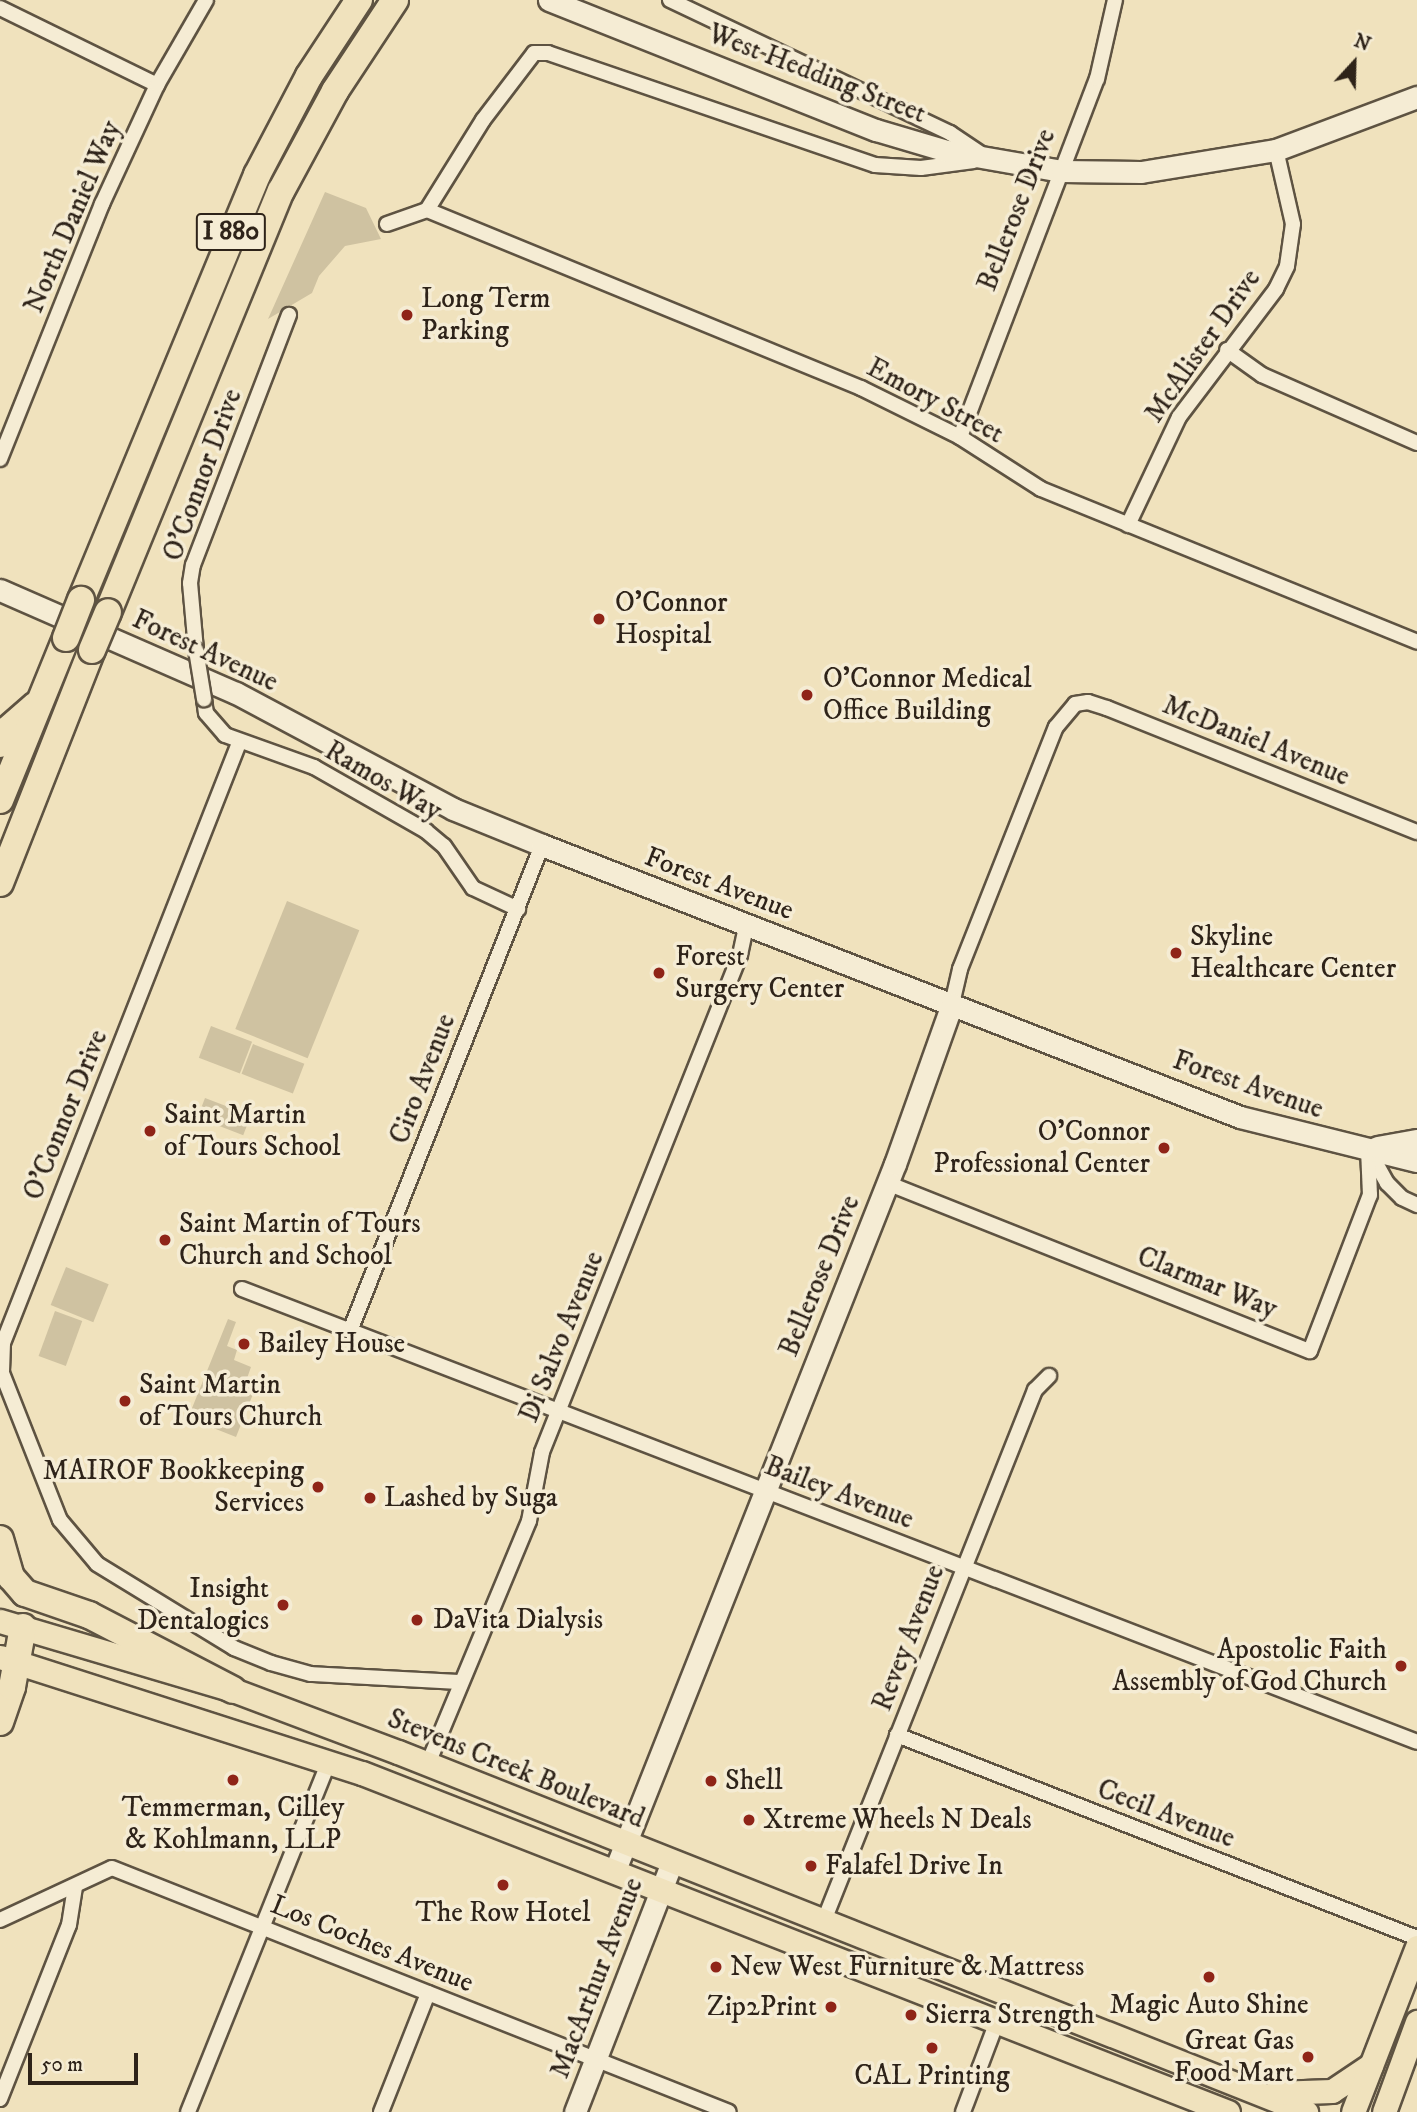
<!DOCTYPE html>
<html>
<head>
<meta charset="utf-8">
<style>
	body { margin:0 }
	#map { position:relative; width:1417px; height:2112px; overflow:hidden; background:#f0e2bd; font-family:"IM FELL DW Pica",serif }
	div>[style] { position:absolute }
	.green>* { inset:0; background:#cfc2a1; transform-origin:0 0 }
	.roads { filter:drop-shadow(2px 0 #5e5342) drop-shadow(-2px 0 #5e5342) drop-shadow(0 2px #5e5342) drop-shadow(0 -2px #5e5342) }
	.street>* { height:14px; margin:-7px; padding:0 7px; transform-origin:7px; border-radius:7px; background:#f5ecd4 }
	.secondary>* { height:21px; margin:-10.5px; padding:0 10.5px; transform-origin:10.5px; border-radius:10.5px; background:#f5ecd4 }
	.primary>* { height:23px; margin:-11.5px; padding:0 11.5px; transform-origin:11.5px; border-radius:11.5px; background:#f0e2bd }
	.highway>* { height:26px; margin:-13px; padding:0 13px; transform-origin:13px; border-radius:13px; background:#f0e2bd }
	.bridges { filter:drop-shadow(2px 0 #5e5342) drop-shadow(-2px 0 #5e5342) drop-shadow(0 2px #5e5342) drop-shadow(0 -2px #5e5342) }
	.street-bridge>* { height:14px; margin:-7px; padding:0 7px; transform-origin:7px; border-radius:7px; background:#f5ecd4 }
	.highway-bridge>* { height:26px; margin:-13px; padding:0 13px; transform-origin:13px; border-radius:13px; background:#f0e2bd }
	.dots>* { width:19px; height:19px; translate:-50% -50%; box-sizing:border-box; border:4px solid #f5ecd4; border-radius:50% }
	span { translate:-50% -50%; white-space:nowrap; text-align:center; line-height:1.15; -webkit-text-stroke:7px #f5ecd4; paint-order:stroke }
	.shield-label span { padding:2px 5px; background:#f5ecd4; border:2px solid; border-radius:5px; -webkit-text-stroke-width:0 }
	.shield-label { font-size:26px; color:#2e2319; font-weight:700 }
	.street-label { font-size:28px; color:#2e2319 }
	.poi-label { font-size:28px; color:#2e2319 }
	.left { translate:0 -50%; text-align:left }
	.right { translate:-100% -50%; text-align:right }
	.north { position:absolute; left:1319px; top:28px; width:70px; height:70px; -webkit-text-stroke:5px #f5ecd4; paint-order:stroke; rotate:22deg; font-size:19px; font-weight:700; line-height:28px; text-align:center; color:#2e2319 }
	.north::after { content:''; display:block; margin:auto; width:24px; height:32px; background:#2e2319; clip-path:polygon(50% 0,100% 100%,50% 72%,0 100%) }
	.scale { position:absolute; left:28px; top:2053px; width:110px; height:32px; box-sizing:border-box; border:4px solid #2e2319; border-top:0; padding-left:9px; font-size:21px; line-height:24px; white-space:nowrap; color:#2e2319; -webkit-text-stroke:5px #f5ecd4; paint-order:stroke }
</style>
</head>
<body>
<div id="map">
	<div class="green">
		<i style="clip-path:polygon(325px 192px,366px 208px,381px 239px,345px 246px,319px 276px,312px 293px,268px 319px)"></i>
		<i style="left:287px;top:901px;width:78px;height:138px;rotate:22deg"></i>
		<i style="left:211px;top:1026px;width:44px;height:34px;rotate:21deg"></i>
		<i style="left:253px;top:1044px;width:55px;height:32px;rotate:21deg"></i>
		<i style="left:205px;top:1098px;width:49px;height:21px;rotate:21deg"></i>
		<i style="left:66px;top:1267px;width:46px;height:41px;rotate:22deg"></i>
		<i style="left:55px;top:1311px;width:29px;height:48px;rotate:20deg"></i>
		<i style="clip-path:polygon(228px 1319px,236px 1322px,227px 1346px,237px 1350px,234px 1360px,251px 1367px,245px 1384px,255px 1389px,236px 1437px,188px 1418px)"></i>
	</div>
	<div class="roads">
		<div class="street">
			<i style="left:670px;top:0;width:310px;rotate:25.4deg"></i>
			<i style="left:950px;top:133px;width:36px;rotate:34deg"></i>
			<i style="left:0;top:8px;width:175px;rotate:26.1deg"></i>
			<i style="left:427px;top:210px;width:469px;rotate:22.3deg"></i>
			<i style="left:861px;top:388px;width:110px;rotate:26.3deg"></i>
			<i style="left:960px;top:437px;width:96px;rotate:32.7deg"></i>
			<i style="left:1041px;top:489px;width:406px;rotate:22.1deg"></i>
			<i style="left:427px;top:210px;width:106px;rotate:-58.1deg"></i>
			<i style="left:483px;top:120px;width:84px;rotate:-52.7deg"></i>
			<i style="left:534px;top:53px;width:14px"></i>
			<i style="left:548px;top:53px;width:346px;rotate:18.9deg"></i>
			<i style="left:875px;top:165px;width:46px;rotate:3.7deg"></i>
			<i style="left:921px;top:168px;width:53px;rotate:-7.5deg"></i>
			<i style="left:387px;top:224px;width:42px;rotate:-19.3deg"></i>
			<i style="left:1227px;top:350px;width:43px;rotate:35.5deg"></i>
			<i style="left:1262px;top:375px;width:169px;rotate:23.7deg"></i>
			<i style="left:960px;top:437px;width:383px;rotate:-69.1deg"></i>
			<i style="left:1097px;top:79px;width:81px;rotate:-77.2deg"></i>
			<i style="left:0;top:459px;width:275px;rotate:-68.2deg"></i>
			<i style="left:102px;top:204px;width:131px;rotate:-65.2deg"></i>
			<i style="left:157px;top:85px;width:98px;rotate:-60deg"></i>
			<i style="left:1128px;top:525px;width:119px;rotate:-64.7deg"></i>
			<i style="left:1179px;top:417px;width:161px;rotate:-52.8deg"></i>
			<i style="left:1276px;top:289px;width:25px;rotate:-64deg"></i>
			<i style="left:1287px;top:266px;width:42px;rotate:-81.9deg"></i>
			<i style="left:1293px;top:224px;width:76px;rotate:-102.9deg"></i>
			<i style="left:196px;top:650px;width:67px;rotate:-95.1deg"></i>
			<i style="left:190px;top:583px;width:18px;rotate:-81deg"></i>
			<i style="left:193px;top:565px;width:268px;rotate:-69deg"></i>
			<i style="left:204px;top:699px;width:14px;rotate:82deg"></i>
			<i style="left:206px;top:713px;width:29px;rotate:49deg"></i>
			<i style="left:225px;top:735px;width:95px;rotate:19.8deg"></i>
			<i style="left:314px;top:767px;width:129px;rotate:29.7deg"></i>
			<i style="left:426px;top:831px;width:23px;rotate:40deg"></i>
			<i style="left:444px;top:846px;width:51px;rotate:55.4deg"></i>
			<i style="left:473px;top:888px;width:50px;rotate:25deg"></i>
			<i style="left:239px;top:743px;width:645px;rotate:111.47deg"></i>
			<i style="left:3px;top:1343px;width:30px;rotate:92deg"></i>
			<i style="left:2px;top:1373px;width:158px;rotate:68.5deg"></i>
			<i style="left:60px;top:1520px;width:57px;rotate:49.9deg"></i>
			<i style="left:97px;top:1564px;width:161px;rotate:31.5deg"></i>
			<i style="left:234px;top:1648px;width:40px;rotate:22deg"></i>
			<i style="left:271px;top:1663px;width:41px;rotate:15.4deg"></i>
			<i style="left:311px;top:1674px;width:150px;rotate:3.1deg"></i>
			<i style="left:952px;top:1004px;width:36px;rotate:-77deg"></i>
			<i style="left:960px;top:969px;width:260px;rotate:-68.4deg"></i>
			<i style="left:1056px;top:727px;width:30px;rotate:-50deg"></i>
			<i style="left:1075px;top:704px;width:13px;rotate:-9deg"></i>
			<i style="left:1088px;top:702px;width:20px;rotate:18deg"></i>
			<i style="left:1107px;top:708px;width:334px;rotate:21.8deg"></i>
			<i style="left:1372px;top:1156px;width:31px;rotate:61deg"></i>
			<i style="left:1387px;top:1183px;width:21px;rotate:45deg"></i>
			<i style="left:1402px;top:1198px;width:17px;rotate:25deg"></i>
			<i style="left:887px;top:1183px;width:455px;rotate:21.7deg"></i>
			<i style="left:1310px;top:1351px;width:167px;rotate:-69deg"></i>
			<i style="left:1370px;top:1195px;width:46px;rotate:-92.5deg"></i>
			<i style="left:242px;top:1289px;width:1259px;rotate:21.08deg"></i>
			<i style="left:350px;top:1331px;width:523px;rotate:-68.44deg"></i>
			<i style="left:897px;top:1735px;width:558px;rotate:21.32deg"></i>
			<i style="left:427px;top:1766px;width:265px;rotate:-67.4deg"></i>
			<i style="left:529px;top:1521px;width:70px;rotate:-79.3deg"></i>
			<i style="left:542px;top:1452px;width:535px;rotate:-68.28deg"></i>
			<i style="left:740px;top:955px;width:30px;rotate:-78deg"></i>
			<i style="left:0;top:1920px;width:123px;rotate:-24.9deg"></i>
			<i style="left:112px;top:1868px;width:663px;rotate:21.58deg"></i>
			<i style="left:823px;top:1923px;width:574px;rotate:-68.31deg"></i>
			<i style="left:1035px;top:1390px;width:20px;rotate:-45deg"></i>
			<i style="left:0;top:2099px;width:187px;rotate:-68.4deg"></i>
			<i style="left:69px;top:1925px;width:37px;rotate:-81deg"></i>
			<i style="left:188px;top:2112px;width:378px;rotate:-68.1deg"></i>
			<i style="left:381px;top:2112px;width:128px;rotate:-68.4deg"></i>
			<i style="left:963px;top:2112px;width:99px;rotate:-69.4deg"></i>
		</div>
		<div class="secondary">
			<i style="left:549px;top:0;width:352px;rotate:21.7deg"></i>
			<i style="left:876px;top:130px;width:74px;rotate:16.5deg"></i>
			<i style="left:947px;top:151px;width:117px;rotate:9.9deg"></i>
			<i style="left:1062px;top:171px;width:79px;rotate:0.7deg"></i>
			<i style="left:1141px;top:172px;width:137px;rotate:-9.3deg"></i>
			<i style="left:1276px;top:150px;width:151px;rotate:-20.6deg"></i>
			<i style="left:0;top:590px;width:257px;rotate:23.6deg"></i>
			<i style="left:236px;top:693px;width:246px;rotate:28.1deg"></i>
			<i style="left:453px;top:809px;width:96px;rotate:22deg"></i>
			<i style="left:542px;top:845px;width:749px;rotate:21.29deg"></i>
			<i style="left:1240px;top:1117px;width:182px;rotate:14deg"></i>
			<i style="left:1377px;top:1147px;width:41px;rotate:-9.9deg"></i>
			<i style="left:615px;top:1870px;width:759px;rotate:-68.37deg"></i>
			<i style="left:895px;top:1164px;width:170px;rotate:-70.4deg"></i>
			<i style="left:575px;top:2112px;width:266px;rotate:-68.8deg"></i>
		</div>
		<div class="primary">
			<i style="left:0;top:1621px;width:243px;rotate:16.5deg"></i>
			<i style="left:233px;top:1690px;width:176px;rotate:20.6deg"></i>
			<i style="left:398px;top:1752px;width:977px;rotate:21.63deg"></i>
			<i style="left:0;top:1657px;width:380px;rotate:17.8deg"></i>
			<i style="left:362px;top:1773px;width:930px;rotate:21.38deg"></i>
			<i style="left:1274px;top:2093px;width:58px;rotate:-2deg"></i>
			<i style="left:1332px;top:2091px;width:47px;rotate:-33.7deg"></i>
			<i style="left:1353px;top:2112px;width:177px;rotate:-68.8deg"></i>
			<i style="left:1384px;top:2112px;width:96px;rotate:-69.9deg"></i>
		</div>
		<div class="highway">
			<i style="left:81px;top:600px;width:460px;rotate:-67.5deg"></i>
			<i style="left:257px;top:175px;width:112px;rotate:-62.3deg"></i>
			<i style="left:309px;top:76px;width:91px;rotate:-56.7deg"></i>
			<i style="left:108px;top:612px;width:455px;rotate:-67.7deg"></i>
			<i style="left:281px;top:191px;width:114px;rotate:-61.6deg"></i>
			<i style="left:335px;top:91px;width:109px;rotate:-56.6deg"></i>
			<i style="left:0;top:744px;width:16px;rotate:-63deg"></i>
			<i style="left:7px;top:730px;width:38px;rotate:-41deg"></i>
			<i style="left:0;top:800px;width:175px;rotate:-67.8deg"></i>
			<i style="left:0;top:883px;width:251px;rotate:-68.5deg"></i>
			<i style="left:0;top:1539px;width:40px;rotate:74deg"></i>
			<i style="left:11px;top:1577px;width:21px;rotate:49deg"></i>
			<i style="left:25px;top:1593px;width:68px;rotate:19deg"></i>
			<i style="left:89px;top:1615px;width:162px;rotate:27.5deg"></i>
			<i style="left:0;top:1722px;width:37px;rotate:-71deg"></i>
			<i style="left:12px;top:1687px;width:61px;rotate:-79.6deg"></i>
		</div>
	</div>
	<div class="bridges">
		<div class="street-bridge">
			<i style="left:196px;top:650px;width:50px;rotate:80.7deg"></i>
		</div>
		<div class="highway-bridge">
			<i style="left:66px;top:638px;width:41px;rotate:-68.5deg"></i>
			<i style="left:92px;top:650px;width:41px;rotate:-67.2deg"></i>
		</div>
	</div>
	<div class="dots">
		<i style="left:407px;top:315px;background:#8f2418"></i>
		<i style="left:599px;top:619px;background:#8f2418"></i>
		<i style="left:807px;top:695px;background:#8f2418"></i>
		<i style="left:1176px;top:953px;background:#8f2418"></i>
		<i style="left:659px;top:973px;background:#8f2418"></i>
		<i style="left:150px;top:1131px;background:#8f2418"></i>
		<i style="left:1164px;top:1148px;background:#8f2418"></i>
		<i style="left:165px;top:1240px;background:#8f2418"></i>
		<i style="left:244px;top:1344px;background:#8f2418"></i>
		<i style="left:125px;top:1401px;background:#8f2418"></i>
		<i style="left:318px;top:1487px;background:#8f2418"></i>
		<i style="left:370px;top:1498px;background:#8f2418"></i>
		<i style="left:283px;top:1605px;background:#8f2418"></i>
		<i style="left:417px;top:1620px;background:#8f2418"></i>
		<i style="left:1401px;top:1666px;background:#8f2418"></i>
		<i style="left:233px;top:1780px;background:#8f2418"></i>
		<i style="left:711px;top:1781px;background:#8f2418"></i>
		<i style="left:749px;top:1820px;background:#8f2418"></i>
		<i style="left:811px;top:1866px;background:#8f2418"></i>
		<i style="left:503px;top:1885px;background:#8f2418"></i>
		<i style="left:716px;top:1967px;background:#8f2418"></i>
		<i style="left:1209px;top:1977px;background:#8f2418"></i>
		<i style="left:831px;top:2007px;background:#8f2418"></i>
		<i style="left:911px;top:2015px;background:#8f2418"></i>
		<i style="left:932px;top:2048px;background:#8f2418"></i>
		<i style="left:1308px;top:2057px;background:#8f2418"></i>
	</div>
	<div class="shield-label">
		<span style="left:231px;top:232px">I 880</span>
	</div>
	<div class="street-label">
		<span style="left:817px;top:74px;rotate:21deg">West Hedding Street</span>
		<span style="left:1017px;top:210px;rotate:-69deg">Bellerose Drive</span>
		<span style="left:73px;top:217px;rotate:-67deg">North Daniel Way</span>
		<span style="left:1203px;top:346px;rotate:-55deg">McAlister Drive</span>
		<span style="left:935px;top:401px;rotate:28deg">Emory Street</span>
		<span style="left:203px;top:475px;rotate:-70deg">O’Connor Drive</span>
		<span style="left:205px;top:651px;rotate:25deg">Forest Avenue</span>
		<span style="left:1256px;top:741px;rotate:22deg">McDaniel Avenue</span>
		<span style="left:383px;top:781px;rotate:30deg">Ramos Way</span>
		<span style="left:719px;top:884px;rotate:21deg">Forest Avenue</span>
		<span style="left:423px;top:1079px;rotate:-69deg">Ciro Avenue</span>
		<span style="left:1248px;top:1085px;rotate:19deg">Forest Avenue</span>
		<span style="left:66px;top:1115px;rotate:-68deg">O’Connor Drive</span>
		<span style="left:820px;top:1276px;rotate:-68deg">Bellerose Drive</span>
		<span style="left:1207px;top:1283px;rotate:22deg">Clarmar Way</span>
		<span style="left:562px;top:1337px;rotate:-68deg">Di Salvo Avenue</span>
		<span style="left:839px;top:1493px;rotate:21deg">Bailey Avenue</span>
		<span style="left:909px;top:1638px;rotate:-69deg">Revey Avenue</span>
		<span style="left:516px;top:1769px;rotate:22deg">Stevens Creek Boulevard</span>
		<span style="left:1166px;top:1814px;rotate:21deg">Cecil Avenue</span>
		<span style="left:372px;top:1944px;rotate:22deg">Los Coches Avenue</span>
		<span style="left:597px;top:1978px;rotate:-69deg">MacArthur Avenue</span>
	</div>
	<div class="poi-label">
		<span class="left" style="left:421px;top:315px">Long Term<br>Parking</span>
		<span class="left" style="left:615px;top:619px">O’Connor<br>Hospital</span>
		<span class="left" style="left:823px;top:695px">O’Connor Medical<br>Office Building</span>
		<span class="left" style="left:1190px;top:953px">Skyline<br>Healthcare Center</span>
		<span class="left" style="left:675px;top:973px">Forest<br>Surgery Center</span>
		<span class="left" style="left:164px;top:1131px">Saint Martin<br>of Tours School</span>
		<span class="right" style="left:1150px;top:1148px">O’Connor<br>Professional Center</span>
		<span class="left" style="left:179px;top:1240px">Saint Martin of Tours<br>Church and School</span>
		<span class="left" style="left:258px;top:1344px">Bailey House</span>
		<span class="left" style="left:139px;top:1401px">Saint Martin<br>of Tours Church</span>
		<span class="right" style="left:304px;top:1487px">MAIROF Bookkeeping<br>Services</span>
		<span class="left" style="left:384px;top:1498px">Lashed by Suga</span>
		<span class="right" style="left:269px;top:1605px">Insight<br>Dentalogics</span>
		<span class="left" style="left:433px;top:1620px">DaVita Dialysis</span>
		<span class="right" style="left:1387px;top:1666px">Apostolic Faith<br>Assembly of God Church</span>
		<span class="left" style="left:725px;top:1781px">Shell</span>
		<span style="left:233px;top:1824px">Temmerman, Cilley<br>&amp; Kohlmann, LLP</span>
		<span class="left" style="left:763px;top:1820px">Xtreme Wheels N Deals</span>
		<span class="left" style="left:825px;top:1866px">Falafel Drive In</span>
		<span style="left:503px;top:1913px">The Row Hotel</span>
		<span class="left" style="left:730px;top:1967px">New West Furniture &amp; Mattress</span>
		<span style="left:1209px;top:2005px">Magic Auto Shine</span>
		<span class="right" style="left:817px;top:2007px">Zip2Print</span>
		<span class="left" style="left:925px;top:2015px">Sierra Strength</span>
		<span class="right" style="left:1294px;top:2057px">Great Gas<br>Food Mart</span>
		<span style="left:932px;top:2076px">CAL Printing</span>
	</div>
	<div class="north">N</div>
	<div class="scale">50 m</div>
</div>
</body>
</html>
